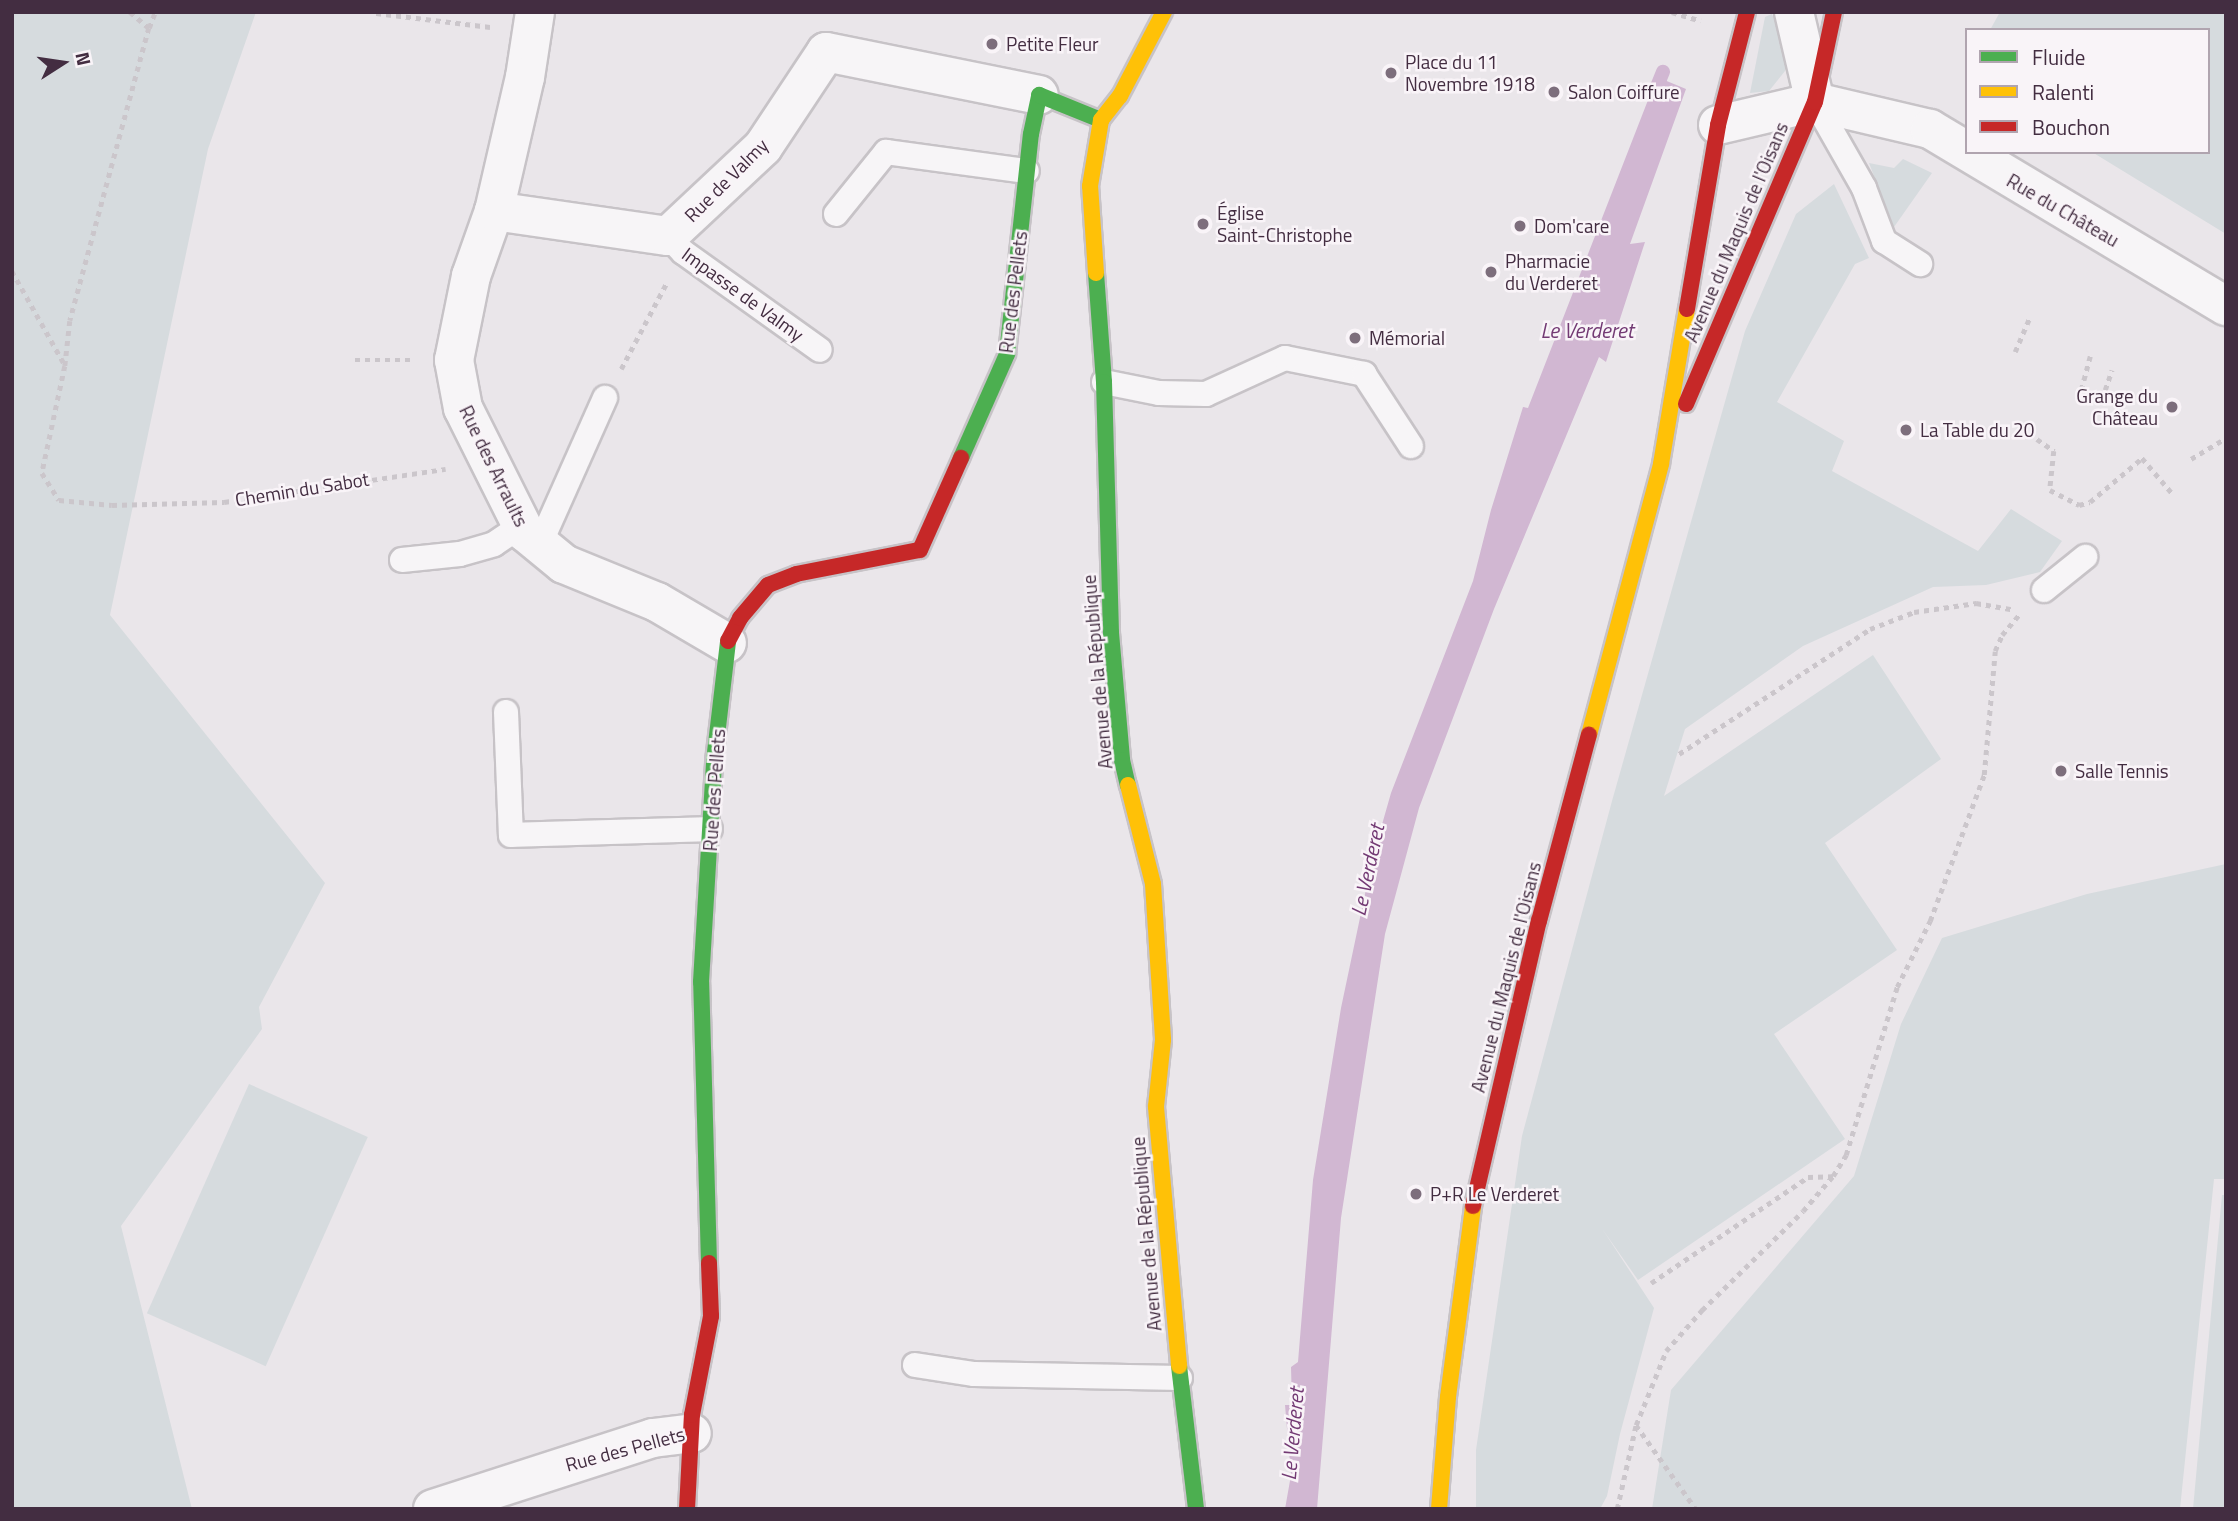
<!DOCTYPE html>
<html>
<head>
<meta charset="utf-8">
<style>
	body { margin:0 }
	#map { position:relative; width:2238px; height:1521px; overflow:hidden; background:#eae6ea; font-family:"Titillium Web",sans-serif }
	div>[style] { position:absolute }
	.green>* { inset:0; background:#d6dbde; transform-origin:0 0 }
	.water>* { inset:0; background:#d1b7d2 }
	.stream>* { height:14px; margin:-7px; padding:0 7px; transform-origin:7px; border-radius:7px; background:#d1b7d2 }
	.path>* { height:4.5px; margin-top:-2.25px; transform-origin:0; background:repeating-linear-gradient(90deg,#cbc6cb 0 5px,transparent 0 10px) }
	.roads { filter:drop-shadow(2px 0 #c7c3c7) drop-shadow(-2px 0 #c7c3c7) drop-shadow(0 2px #c7c3c7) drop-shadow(0 -2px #c7c3c7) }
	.lane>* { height:24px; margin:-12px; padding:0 12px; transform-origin:12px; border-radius:12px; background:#f7f5f7 }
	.street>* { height:38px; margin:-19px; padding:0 19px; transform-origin:19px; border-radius:19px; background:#f7f5f7 }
	.fast>* { height:16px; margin:-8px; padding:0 8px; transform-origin:8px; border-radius:8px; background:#4caf50 }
	.slow>* { height:16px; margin:-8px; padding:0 8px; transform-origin:8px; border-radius:8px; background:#ffc107 }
	.jam>* { height:16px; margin:-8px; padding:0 8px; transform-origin:8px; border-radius:8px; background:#c62828 }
	.dots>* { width:19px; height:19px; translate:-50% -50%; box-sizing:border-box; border:4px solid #f9f4f8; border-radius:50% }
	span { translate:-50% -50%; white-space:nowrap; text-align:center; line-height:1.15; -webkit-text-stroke:5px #f9f4f8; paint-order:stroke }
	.poi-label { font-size:19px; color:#432d41 }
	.left { translate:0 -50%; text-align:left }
	.right { translate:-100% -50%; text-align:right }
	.street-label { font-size:19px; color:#432d41 }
	.water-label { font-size:21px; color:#733a74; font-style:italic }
	.frame { position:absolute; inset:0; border:14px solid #432d41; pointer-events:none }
	.legend { position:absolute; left:1965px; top:28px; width:245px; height:126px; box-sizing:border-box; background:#f9f4f8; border:2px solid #b0a4af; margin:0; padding:9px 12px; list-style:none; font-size:21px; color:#432d41 }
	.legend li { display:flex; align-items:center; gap:14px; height:35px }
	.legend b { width:35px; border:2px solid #b0a4af }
	.north { position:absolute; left:28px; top:28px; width:70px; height:70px; -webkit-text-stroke:5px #f9f4f8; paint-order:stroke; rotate:78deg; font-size:19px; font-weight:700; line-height:28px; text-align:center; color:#432d41 }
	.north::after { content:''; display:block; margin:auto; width:24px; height:32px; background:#432d41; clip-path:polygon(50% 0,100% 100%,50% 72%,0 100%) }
</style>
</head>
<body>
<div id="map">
	<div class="green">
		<i style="clip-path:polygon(12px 12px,256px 12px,208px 149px,110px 615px,325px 883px,259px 1007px,262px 1029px,121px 1226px,192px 1509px,12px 1509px)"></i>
		<i style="clip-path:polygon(2000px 12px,2226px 12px,2226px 234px,2092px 152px,2208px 152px,2208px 30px,1990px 30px)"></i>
		<i style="clip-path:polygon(1772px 14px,1788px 54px,1785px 71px,1769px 91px,1750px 93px,1765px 17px)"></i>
		<i style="clip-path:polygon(1903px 159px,1932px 173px,1894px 227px,1869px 163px,1894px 168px)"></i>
		<i style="clip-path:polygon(1834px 184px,1869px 258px,1855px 264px,1777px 402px,1844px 441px,1832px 471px,1978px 551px,2011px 509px,2062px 541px,2040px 572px,1986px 585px,1933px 587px,1803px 646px,1685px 729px,1664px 796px,1873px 655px,1941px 759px,1825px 843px,1897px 950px,1774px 1034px,1845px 1139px,1638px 1280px,1603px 1230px,1654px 1308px,1620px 1434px,1607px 1496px,1600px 1509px,1476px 1509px,1476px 1450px,1522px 1136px,1612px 801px,1745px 331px,1796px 214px)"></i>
		<i style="clip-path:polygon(2226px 864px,2226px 1179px,2214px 1179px,2180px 1509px,1652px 1509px,1671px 1390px,1854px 1176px,1901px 1024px,1942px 938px,2087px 894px)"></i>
		<i style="left:249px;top:1084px;width:130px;height:251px;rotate:24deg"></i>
		<i style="clip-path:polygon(2222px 1195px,2226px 1195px,2226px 1509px,2193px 1509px)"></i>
	</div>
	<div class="water">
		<i style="clip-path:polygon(1657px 77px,1686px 89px,1630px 244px,1645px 242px,1606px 362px,1599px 357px,1494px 609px,1419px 808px,1385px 934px,1341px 1218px,1317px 1509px,1285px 1509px,1291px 1475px,1285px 1405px,1292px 1405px,1291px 1367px,1298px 1362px,1313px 1180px,1341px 1008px,1373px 856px,1391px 793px,1473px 581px,1491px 510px,1523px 407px,1528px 408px)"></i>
	</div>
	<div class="stream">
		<i style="left:1654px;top:94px;width:24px;rotate:-68deg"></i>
	</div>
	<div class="path">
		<i style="left:130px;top:12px;width:25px;rotate:40deg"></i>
		<i style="left:149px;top:28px;width:303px;rotate:105.1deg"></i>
		<i style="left:70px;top:321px;width:45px;rotate:96.3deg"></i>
		<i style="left:65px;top:366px;width:109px;rotate:102.1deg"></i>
		<i style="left:42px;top:473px;width:32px;rotate:58deg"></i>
		<i style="left:59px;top:500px;width:53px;rotate:5.4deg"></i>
		<i style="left:112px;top:505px;width:112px;rotate:-1.5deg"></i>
		<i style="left:224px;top:502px;width:224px;rotate:-8.5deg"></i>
		<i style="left:1672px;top:12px;width:30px;rotate:17deg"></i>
		<i style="left:376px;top:13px;width:115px;rotate:7deg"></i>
		<i style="left:149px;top:28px;width:17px;rotate:-69deg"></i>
		<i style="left:12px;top:271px;width:108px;rotate:60.6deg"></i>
		<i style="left:2015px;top:352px;width:36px;rotate:-67deg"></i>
		<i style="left:355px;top:360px;width:56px"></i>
		<i style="left:621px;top:369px;width:96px;rotate:-62.1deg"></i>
		<i style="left:2081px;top:390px;width:35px;rotate:-75deg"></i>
		<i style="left:2105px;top:390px;width:21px;rotate:-71deg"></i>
		<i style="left:2037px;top:439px;width:21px;rotate:35deg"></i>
		<i style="left:2054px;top:451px;width:39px;rotate:96deg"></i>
		<i style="left:2050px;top:490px;width:33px;rotate:27deg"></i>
		<i style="left:2079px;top:505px;width:11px;rotate:-15deg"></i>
		<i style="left:2090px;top:502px;width:68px;rotate:-40.2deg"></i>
		<i style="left:2142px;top:458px;width:46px;rotate:49.4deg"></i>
		<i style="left:2191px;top:459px;width:39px;rotate:-31deg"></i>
		<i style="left:1679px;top:754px;width:228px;rotate:-33.2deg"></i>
		<i style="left:1870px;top:629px;width:47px;rotate:-21.1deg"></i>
		<i style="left:1914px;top:612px;width:63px;rotate:-8.3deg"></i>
		<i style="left:1976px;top:603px;width:39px;rotate:10deg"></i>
		<i style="left:1651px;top:1283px;width:189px;rotate:-34deg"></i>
		<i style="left:1808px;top:1177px;width:25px;rotate:-2deg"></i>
		<i style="left:1636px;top:1425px;width:103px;rotate:54.5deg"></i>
		<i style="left:1617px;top:1509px;width:86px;rotate:-77.3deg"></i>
		<i style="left:1636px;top:1425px;width:80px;rotate:-67.9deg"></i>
		<i style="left:1666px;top:1351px;width:55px;rotate:-48.7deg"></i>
		<i style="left:1702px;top:1310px;width:141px;rotate:-44.4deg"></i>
		<i style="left:1803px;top:1211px;width:46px;rotate:-49.4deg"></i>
		<i style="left:1833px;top:1176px;width:25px;rotate:-58deg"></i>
		<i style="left:1846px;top:1155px;width:176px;rotate:-73.1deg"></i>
		<i style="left:1897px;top:987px;width:74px;rotate:-63.4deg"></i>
		<i style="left:1930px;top:921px;width:156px;rotate:-69.7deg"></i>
		<i style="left:1984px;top:775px;width:124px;rotate:-84.9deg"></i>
		<i style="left:1995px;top:651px;width:17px;rotate:-66deg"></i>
		<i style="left:2002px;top:635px;width:26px;rotate:-50deg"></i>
	</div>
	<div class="roads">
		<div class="lane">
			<i style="left:1815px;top:102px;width:99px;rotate:60.3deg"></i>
			<i style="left:1864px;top:188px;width:57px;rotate:69.3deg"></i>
			<i style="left:1884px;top:241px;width:43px;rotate:32.6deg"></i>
			<i style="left:836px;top:214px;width:80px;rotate:-51.1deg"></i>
			<i style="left:886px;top:152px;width:142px;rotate:7.7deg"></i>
			<i style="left:668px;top:236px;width:22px;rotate:47deg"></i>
			<i style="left:683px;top:252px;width:168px;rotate:35.6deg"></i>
			<i style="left:1104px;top:382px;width:56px;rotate:11.3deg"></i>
			<i style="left:1159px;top:393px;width:47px;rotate:1.2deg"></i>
			<i style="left:1206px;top:394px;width:87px;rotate:-24.5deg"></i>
			<i style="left:1285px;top:358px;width:81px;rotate:11.4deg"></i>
			<i style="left:1364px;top:374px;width:86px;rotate:56.9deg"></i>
			<i style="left:540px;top:544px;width:160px;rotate:-66deg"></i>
			<i style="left:402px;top:560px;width:58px;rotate:-5.9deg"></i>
			<i style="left:460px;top:554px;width:35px;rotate:-16deg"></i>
			<i style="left:494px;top:544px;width:34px;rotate:-34deg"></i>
			<i style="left:2044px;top:590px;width:53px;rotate:-38.8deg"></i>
			<i style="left:506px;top:712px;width:123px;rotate:87.7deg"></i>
			<i style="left:511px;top:835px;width:199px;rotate:-1.7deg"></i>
			<i style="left:915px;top:1365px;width:60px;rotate:8.7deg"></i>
			<i style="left:974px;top:1374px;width:206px;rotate:1.1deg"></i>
		</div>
		<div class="street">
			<i style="left:535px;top:12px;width:66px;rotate:98.7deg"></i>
			<i style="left:525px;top:77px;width:138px;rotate:103deg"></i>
			<i style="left:494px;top:211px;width:69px;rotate:109.5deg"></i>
			<i style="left:471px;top:276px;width:86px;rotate:101.4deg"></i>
			<i style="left:454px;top:360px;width:49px;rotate:79.4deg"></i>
			<i style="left:463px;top:408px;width:139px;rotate:63.4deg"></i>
			<i style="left:525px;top:532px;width:50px;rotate:39.4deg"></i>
			<i style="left:564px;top:564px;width:100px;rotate:22.2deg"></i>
			<i style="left:657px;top:602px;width:81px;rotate:30.4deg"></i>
			<i style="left:1794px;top:12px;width:92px;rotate:76.9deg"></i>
			<i style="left:1718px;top:125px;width:100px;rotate:-13.3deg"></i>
			<i style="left:1815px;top:102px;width:118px;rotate:13.2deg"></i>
			<i style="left:1930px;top:129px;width:345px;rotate:30.9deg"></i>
			<i style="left:494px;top:211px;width:176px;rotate:8.2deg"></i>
			<i style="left:668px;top:236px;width:130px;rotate:-43.1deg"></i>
			<i style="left:763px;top:147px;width:114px;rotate:-56.4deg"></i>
			<i style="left:826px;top:52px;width:217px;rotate:11.4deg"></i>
			<i style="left:433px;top:1509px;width:231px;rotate:-17.9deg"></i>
			<i style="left:653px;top:1438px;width:39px;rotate:-7deg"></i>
		</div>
		<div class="fast">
			<i style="left:1096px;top:273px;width:109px;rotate:85.8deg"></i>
			<i style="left:1104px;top:382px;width:251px;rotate:88.4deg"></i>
			<i style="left:1111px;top:633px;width:127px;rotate:85deg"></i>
			<i style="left:1122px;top:760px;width:26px;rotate:77deg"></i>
			<i style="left:961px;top:458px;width:114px;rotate:-66.1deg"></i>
			<i style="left:1007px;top:354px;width:221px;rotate:-83.8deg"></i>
			<i style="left:1031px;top:134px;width:40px;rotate:-78deg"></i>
			<i style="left:1039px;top:95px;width:67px;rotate:22deg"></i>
			<i style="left:709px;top:1263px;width:281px;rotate:-91.6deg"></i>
			<i style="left:701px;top:982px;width:221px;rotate:-86.6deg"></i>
			<i style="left:714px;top:761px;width:121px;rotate:-83.3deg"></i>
			<i style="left:1179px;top:1366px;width:144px;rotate:83.2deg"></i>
		</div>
		<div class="slow">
			<i style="left:1096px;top:273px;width:87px;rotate:-93.9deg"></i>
			<i style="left:1090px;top:186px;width:67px;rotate:-80.5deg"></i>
			<i style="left:1101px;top:120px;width:31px;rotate:-52deg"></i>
			<i style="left:1120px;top:96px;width:95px;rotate:-62.4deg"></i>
			<i style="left:1589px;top:735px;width:280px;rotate:-75.1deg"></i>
			<i style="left:1661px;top:464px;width:157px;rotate:-80.5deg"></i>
			<i style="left:1128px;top:785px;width:102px;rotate:75.8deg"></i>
			<i style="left:1153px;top:884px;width:156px;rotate:86.3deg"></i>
			<i style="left:1163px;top:1040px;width:67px;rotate:96deg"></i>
			<i style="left:1156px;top:1107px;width:260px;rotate:84.9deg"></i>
			<i style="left:1439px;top:1509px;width:112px;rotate:-85.4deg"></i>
			<i style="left:1448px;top:1397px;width:193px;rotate:-82.5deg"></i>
		</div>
		<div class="jam">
			<i style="left:1687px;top:309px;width:187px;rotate:-80.4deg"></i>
			<i style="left:1718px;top:125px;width:117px;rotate:-75.6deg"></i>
			<i style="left:1686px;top:404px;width:328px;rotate:-66.9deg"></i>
			<i style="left:1815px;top:102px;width:92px;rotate:-78.1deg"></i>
			<i style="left:728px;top:641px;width:26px;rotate:-62deg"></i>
			<i style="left:740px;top:618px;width:43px;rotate:-49.7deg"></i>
			<i style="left:768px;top:585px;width:30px;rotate:-21deg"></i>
			<i style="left:796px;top:574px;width:126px;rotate:-11deg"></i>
			<i style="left:920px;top:550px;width:101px;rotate:-66deg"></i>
			<i style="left:1473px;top:1206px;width:293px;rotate:-77deg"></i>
			<i style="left:1539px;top:921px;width:193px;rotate:-75deg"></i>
			<i style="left:687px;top:1509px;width:94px;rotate:-87deg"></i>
			<i style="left:692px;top:1415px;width:101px;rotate:-79.1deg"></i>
			<i style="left:711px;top:1316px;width:53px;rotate:-92.2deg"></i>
		</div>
	</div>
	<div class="dots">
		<i style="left:992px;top:44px;background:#7d6e7c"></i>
		<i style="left:1391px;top:73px;background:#7d6e7c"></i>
		<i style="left:1554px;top:92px;background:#7d6e7c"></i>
		<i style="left:1203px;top:224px;background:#7d6e7c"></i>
		<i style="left:1520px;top:226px;background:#7d6e7c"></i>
		<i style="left:1491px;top:272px;background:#7d6e7c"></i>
		<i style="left:1355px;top:338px;background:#7d6e7c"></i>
		<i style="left:2172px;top:407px;background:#7d6e7c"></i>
		<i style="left:1906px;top:430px;background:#7d6e7c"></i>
		<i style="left:2061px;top:771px;background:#7d6e7c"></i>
		<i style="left:1416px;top:1194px;background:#7d6e7c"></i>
	</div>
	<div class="poi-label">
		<span class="left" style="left:1006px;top:44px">Petite Fleur</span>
		<span class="left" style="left:1405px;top:73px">Place du 11<br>Novembre 1918</span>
		<span class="left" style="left:1568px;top:92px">Salon Coiffure</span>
		<span class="left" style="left:1217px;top:224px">Église<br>Saint-Christophe</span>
		<span class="left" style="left:1534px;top:226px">Dom'care</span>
		<span class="left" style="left:1505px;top:272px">Pharmacie<br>du Verderet</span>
		<span class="left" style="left:1369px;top:338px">Mémorial</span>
		<span class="right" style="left:2158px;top:407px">Grange du<br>Château</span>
		<span class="left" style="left:1920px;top:430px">La Table du 20</span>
		<span class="left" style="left:2075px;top:771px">Salle Tennis</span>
		<span class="left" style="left:1430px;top:1194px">P+R Le Verderet</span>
	</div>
	<div class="street-label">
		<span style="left:726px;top:180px;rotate:-45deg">Rue de Valmy</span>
		<span style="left:2063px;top:210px;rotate:30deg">Rue du Château</span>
		<span style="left:1736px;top:232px;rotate:-67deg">Avenue du Maquis de l'Oisans</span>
		<span style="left:1013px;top:292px;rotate:-83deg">Rue des Pellets</span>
		<span style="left:743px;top:294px;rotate:36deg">Impasse de Valmy</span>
		<span style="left:494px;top:466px;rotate:64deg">Rue des Arraults</span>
		<span style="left:302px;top:489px;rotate:-9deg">Chemin du Sabot</span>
		<span style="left:1097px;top:672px;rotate:-95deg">Avenue de la République</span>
		<span style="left:714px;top:790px;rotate:-86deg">Rue des Pellets</span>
		<span style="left:1506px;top:977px;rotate:-76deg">Avenue du Maquis de l'Oisans</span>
		<span style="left:1146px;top:1234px;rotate:-95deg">Avenue de la République</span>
		<span style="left:625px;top:1449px;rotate:-15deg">Rue des Pellets</span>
	</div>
	<div class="water-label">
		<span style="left:1587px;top:330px">Le Verderet</span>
		<span style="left:1367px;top:870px;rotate:-78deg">Le Verderet</span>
		<span style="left:1292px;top:1434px;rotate:-85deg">Le Verderet</span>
	</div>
	<div class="frame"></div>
	<ul class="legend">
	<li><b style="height:9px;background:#4caf50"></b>Fluide</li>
	<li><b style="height:9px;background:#ffc107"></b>Ralenti</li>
	<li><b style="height:9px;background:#c62828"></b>Bouchon</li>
	</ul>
	<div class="north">N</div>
</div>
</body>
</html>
